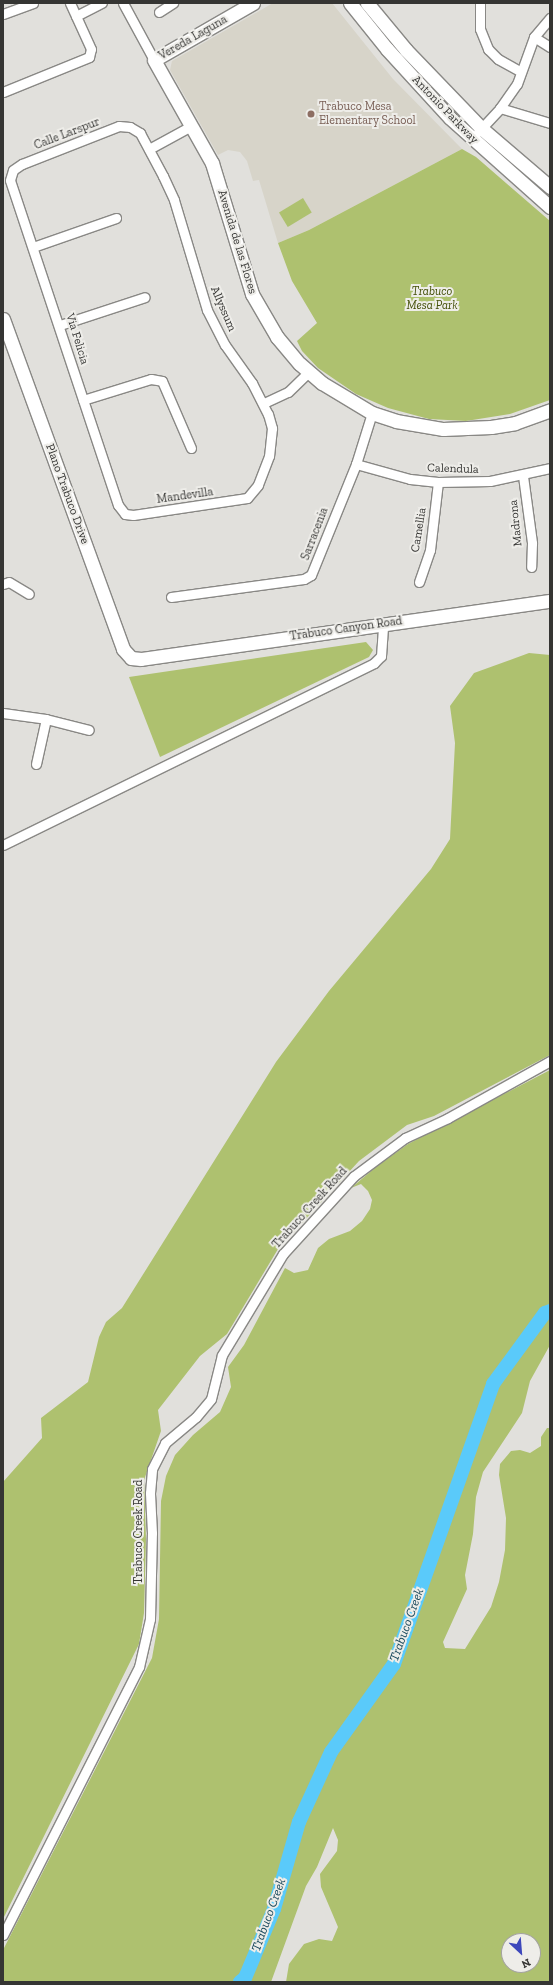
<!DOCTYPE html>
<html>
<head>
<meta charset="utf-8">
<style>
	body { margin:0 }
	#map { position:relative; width:553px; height:1985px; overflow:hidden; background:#e1e0dc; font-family:"Zilla Slab",serif }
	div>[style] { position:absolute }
	.built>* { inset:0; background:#d7d4c9 }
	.green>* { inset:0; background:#aec16f; transform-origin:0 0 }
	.river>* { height:14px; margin:-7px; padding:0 7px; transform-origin:7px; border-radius:7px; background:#5acafa }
	.roads { filter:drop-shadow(1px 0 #898885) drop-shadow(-1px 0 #898885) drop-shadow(0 1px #898885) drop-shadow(0 -1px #898885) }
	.street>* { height:9px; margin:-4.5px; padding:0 4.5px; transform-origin:4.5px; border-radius:4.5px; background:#fff }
	.secondary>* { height:13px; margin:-6.5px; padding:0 6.5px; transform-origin:6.5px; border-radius:6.5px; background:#fff }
	.dots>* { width:11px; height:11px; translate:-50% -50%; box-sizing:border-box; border:2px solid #eeede9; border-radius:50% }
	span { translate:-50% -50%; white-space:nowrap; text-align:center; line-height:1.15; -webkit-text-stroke:4px #eeede9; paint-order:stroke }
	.street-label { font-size:12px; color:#353533 }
	.education-label { font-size:12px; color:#785e54 }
	.left { translate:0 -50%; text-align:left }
	.park-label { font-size:12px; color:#424e06; font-style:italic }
	.water-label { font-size:13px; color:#19485c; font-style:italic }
	.frame { position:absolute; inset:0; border:4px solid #353533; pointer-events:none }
	.north { position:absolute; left:501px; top:1933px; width:40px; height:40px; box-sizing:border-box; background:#eeede9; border:1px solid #a4a3a0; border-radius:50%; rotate:154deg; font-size:11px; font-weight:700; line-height:16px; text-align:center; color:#353533 }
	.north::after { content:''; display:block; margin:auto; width:14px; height:18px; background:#3d47bb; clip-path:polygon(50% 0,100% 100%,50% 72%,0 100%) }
</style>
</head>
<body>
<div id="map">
	<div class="built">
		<i style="clip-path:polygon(273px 3px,332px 3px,393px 79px,462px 149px,309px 230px,278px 243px,259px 180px,253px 181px,247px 161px,240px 152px,228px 150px,218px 155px,170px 70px,172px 61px)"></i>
	</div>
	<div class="green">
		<i style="clip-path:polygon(462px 149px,476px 157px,550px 221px,550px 400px,510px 414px,466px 421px,429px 419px,388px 408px,356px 394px,318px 368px,302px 351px,297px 341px,317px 323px,292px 281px,278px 243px,309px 230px)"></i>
		<i style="left:303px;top:198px;width:17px;height:28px;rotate:59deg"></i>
		<i style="clip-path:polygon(366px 642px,373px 650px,369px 657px,160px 757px,129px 677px)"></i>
		<i style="clip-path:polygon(529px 653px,550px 655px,550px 1055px,434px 1116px,407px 1125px,359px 1161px,278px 1249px,227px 1334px,200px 1356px,158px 1410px,161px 1431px,144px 1480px,146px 1539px,144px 1613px,139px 1644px,3px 1919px,3px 1482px,42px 1438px,41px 1418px,88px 1382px,99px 1337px,106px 1322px,122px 1308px,276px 1062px,329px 991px,431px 869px,450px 839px,455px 743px,450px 706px,474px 673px)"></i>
		<i style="clip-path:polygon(evenodd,550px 1070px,550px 1345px,530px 1381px,522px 1413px,483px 1472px,476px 1497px,473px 1534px,465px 1575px,467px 1589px,443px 1642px,445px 1648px,465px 1649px,491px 1607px,499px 1582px,505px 1550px,506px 1518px,499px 1475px,500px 1464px,511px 1451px,520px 1450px,530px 1453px,541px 1446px,541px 1437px,547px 1428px,550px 1428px,550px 1982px,286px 1982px,289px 1964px,304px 1944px,319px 1939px,332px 1941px,338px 1927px,321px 1887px,320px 1874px,337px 1851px,338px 1840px,333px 1828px,317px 1867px,306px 1886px,271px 1982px,3px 1982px,3px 1950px,152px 1658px,159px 1619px,161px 1501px,166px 1476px,175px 1455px,193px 1435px,220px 1412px,231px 1387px,228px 1367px,244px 1345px,285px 1268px,294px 1273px,308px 1270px,318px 1248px,329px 1239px,350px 1231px,362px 1221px,370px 1209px,372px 1200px,368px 1191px,361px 1184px,351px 1188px,376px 1167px,408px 1144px,550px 1070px,509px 1941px,533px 1941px,533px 1965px,509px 1965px,509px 1941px)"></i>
	</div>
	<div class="river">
		<i style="left:240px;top:1982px;width:6px;rotate:-39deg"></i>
		<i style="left:245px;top:1978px;width:75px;rotate:-67.2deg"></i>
		<i style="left:274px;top:1909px;width:91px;rotate:-74deg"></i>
		<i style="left:299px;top:1822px;width:77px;rotate:-65.4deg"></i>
		<i style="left:331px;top:1752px;width:108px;rotate:-54.4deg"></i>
		<i style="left:394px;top:1664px;width:297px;rotate:-70.5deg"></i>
		<i style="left:493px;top:1384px;width:88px;rotate:-53.8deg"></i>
		<i style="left:545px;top:1313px;width:5px;rotate:-22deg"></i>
	</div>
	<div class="roads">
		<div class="street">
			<i style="left:123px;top:3px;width:65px;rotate:61.5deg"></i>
			<i style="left:480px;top:3px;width:26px;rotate:90deg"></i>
			<i style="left:480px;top:29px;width:22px;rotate:68deg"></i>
			<i style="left:488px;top:49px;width:14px;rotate:45deg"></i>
			<i style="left:498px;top:59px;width:26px;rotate:29deg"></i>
			<i style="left:159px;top:12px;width:17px;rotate:-33deg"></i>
			<i style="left:3px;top:14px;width:32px;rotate:-20deg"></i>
			<i style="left:76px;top:16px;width:29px;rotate:-27deg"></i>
			<i style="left:534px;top:37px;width:19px;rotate:32deg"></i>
			<i style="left:3px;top:92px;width:93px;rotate:-22.1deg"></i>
			<i style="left:89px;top:57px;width:8px;rotate:-76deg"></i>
			<i style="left:91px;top:49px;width:51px;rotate:-114.5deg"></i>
			<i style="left:500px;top:108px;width:52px;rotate:16.7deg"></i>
			<i style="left:119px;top:126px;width:11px;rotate:5deg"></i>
			<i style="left:130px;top:127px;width:12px;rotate:31deg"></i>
			<i style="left:140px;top:133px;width:49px;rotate:61.9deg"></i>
			<i style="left:163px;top:176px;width:26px;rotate:65deg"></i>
			<i style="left:174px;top:200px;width:115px;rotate:73.3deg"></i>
			<i style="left:207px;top:310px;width:39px;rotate:63deg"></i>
			<i style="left:225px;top:345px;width:47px;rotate:54.6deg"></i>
			<i style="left:252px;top:383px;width:35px;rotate:63deg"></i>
			<i style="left:268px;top:414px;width:15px;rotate:74deg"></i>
			<i style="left:272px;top:428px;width:28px;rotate:96deg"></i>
			<i style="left:269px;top:456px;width:31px;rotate:111deg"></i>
			<i style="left:258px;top:485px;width:17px;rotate:130deg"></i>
			<i style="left:247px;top:498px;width:115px;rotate:171.5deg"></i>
			<i style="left:133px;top:515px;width:8px;rotate:-173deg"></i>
			<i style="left:125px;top:514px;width:11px;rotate:-128deg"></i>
			<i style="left:118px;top:505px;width:342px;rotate:-108.4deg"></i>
			<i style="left:10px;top:180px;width:10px;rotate:-73deg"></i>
			<i style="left:13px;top:170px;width:11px;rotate:-34deg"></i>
			<i style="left:22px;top:164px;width:104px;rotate:-21.4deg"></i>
			<i style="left:478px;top:132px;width:33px;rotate:-47deg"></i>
			<i style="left:500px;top:108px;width:29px;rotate:-55deg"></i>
			<i style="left:517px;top:84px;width:50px;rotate:-70.1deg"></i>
			<i style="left:534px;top:37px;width:25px;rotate:-50deg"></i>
			<i style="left:149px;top:149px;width:48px;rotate:-28.7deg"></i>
			<i style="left:33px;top:247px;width:88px;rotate:-19.3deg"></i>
			<i style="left:60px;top:325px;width:89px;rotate:-18.2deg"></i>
			<i style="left:83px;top:400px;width:71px;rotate:-17.2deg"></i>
			<i style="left:151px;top:379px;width:11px;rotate:10deg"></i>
			<i style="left:162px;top:381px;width:73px;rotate:66.6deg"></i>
			<i style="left:264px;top:403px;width:26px;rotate:-25deg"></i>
			<i style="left:288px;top:392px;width:29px;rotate:-44deg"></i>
			<i style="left:356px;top:464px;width:56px;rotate:15.5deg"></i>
			<i style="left:410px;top:479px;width:28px;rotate:6deg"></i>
			<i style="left:438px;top:482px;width:52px;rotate:-1.1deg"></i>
			<i style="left:490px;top:481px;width:61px;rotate:-12.2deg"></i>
			<i style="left:523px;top:476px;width:68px;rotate:82.3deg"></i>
			<i style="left:532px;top:543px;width:24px;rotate:92deg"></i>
			<i style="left:419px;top:582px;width:34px;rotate:-71deg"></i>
			<i style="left:430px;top:550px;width:68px;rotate:-83.3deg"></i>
			<i style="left:3px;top:584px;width:6px;rotate:-18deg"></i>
			<i style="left:9px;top:582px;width:23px;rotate:31deg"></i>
			<i style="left:171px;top:597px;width:134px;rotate:-7.7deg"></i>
			<i style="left:304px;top:579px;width:8px;rotate:-30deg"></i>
			<i style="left:311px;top:575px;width:120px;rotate:-67.9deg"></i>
			<i style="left:356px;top:464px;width:53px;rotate:-72.6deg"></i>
			<i style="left:3px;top:713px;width:43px;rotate:7.9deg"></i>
			<i style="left:46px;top:719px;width:44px;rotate:14.3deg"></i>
			<i style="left:36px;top:764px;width:46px;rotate:-77.5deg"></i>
			<i style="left:3px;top:845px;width:413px;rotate:-26.1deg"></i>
			<i style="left:374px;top:663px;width:10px;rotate:-45deg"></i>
			<i style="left:381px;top:656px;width:32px;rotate:-86deg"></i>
			<i style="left:3px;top:1935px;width:301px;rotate:-63.1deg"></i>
			<i style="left:139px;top:1667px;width:49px;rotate:-77.1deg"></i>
			<i style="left:150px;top:1619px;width:86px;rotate:-88.7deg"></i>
			<i style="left:152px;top:1533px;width:40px;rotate:-92.9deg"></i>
			<i style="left:150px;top:1493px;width:24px;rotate:-85deg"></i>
			<i style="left:152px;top:1469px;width:29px;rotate:-63deg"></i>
			<i style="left:165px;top:1443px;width:40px;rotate:-40deg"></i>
			<i style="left:196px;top:1417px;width:23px;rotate:-50deg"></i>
			<i style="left:211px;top:1399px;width:45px;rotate:-76deg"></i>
			<i style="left:222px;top:1355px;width:118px;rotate:-58.9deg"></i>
			<i style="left:283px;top:1254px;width:105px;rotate:-47.7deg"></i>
			<i style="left:354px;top:1176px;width:64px;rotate:-36.7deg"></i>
			<i style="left:405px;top:1138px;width:47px;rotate:-24.9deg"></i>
			<i style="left:448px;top:1118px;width:117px;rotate:-29.2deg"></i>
		</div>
		<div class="secondary">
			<i style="left:253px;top:3px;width:114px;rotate:150.1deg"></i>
			<i style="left:154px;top:60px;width:118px;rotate:60.6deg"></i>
			<i style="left:212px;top:163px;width:137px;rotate:73deg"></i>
			<i style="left:252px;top:294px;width:50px;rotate:59.8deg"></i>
			<i style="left:277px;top:337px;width:35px;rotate:50deg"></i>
			<i style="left:300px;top:364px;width:29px;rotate:41deg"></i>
			<i style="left:322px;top:383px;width:58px;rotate:31deg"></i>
			<i style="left:372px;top:413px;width:25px;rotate:18deg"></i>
			<i style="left:396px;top:421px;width:48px;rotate:9.7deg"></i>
			<i style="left:443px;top:429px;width:48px;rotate:-2.4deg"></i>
			<i style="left:491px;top:427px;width:24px;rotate:-9deg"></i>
			<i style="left:515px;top:423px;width:37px;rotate:-20deg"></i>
			<i style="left:350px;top:3px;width:59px;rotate:51.2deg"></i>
			<i style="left:387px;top:49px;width:93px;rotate:47.6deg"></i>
			<i style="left:450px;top:118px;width:134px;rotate:41.7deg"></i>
			<i style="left:367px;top:3px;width:61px;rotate:50.3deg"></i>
			<i style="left:406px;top:50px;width:108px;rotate:46.1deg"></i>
			<i style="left:481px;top:128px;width:91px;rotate:40.5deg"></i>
			<i style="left:3px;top:319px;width:351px;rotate:70deg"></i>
			<i style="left:123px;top:649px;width:12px;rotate:48deg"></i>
			<i style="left:131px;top:658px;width:10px;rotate:6deg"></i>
			<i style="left:141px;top:659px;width:413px;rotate:-8.1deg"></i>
		</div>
	</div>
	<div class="dots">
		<i style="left:311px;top:114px;background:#8d6e63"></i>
	</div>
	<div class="street-label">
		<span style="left:193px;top:38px;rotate:-30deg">Vereda Laguna</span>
		<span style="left:445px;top:110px;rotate:46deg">Antonio Parkway</span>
		<span style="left:67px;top:134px;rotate:-21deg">Calle Larspur</span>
		<span style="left:237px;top:242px;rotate:73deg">Avenida de las Flores</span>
		<span style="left:223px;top:309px;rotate:67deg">Allyssum</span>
		<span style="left:77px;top:339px;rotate:73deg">Via Felicia</span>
		<span style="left:453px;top:469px;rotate:2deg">Calendula</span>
		<span style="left:67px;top:494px;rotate:70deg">Plano Trabuco Drive</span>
		<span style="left:185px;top:496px;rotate:-8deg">Mandevilla</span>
		<span style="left:516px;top:523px;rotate:-96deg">Madrona</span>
		<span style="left:419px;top:530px;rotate:-81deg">Camellia</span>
		<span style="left:315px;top:534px;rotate:-69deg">Sarracenia</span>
		<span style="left:346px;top:629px;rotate:-8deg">Trabuco Canyon Road</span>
		<span style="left:310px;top:1208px;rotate:-48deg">Trabuco Creek Road</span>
		<span style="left:139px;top:1532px;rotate:-90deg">Trabuco Creek Road</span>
	</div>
	<div class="education-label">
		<span class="left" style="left:319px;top:114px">Trabuco Mesa<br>Elementary School</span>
	</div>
	<div class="park-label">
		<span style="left:432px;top:299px">Trabuco<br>Mesa Park</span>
	</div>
	<div class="water-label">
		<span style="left:407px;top:1625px;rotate:-70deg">Trabuco Creek</span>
		<span style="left:269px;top:1915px;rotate:-70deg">Trabuco Creek</span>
	</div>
	<div class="frame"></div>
	<div class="north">N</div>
</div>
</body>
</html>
